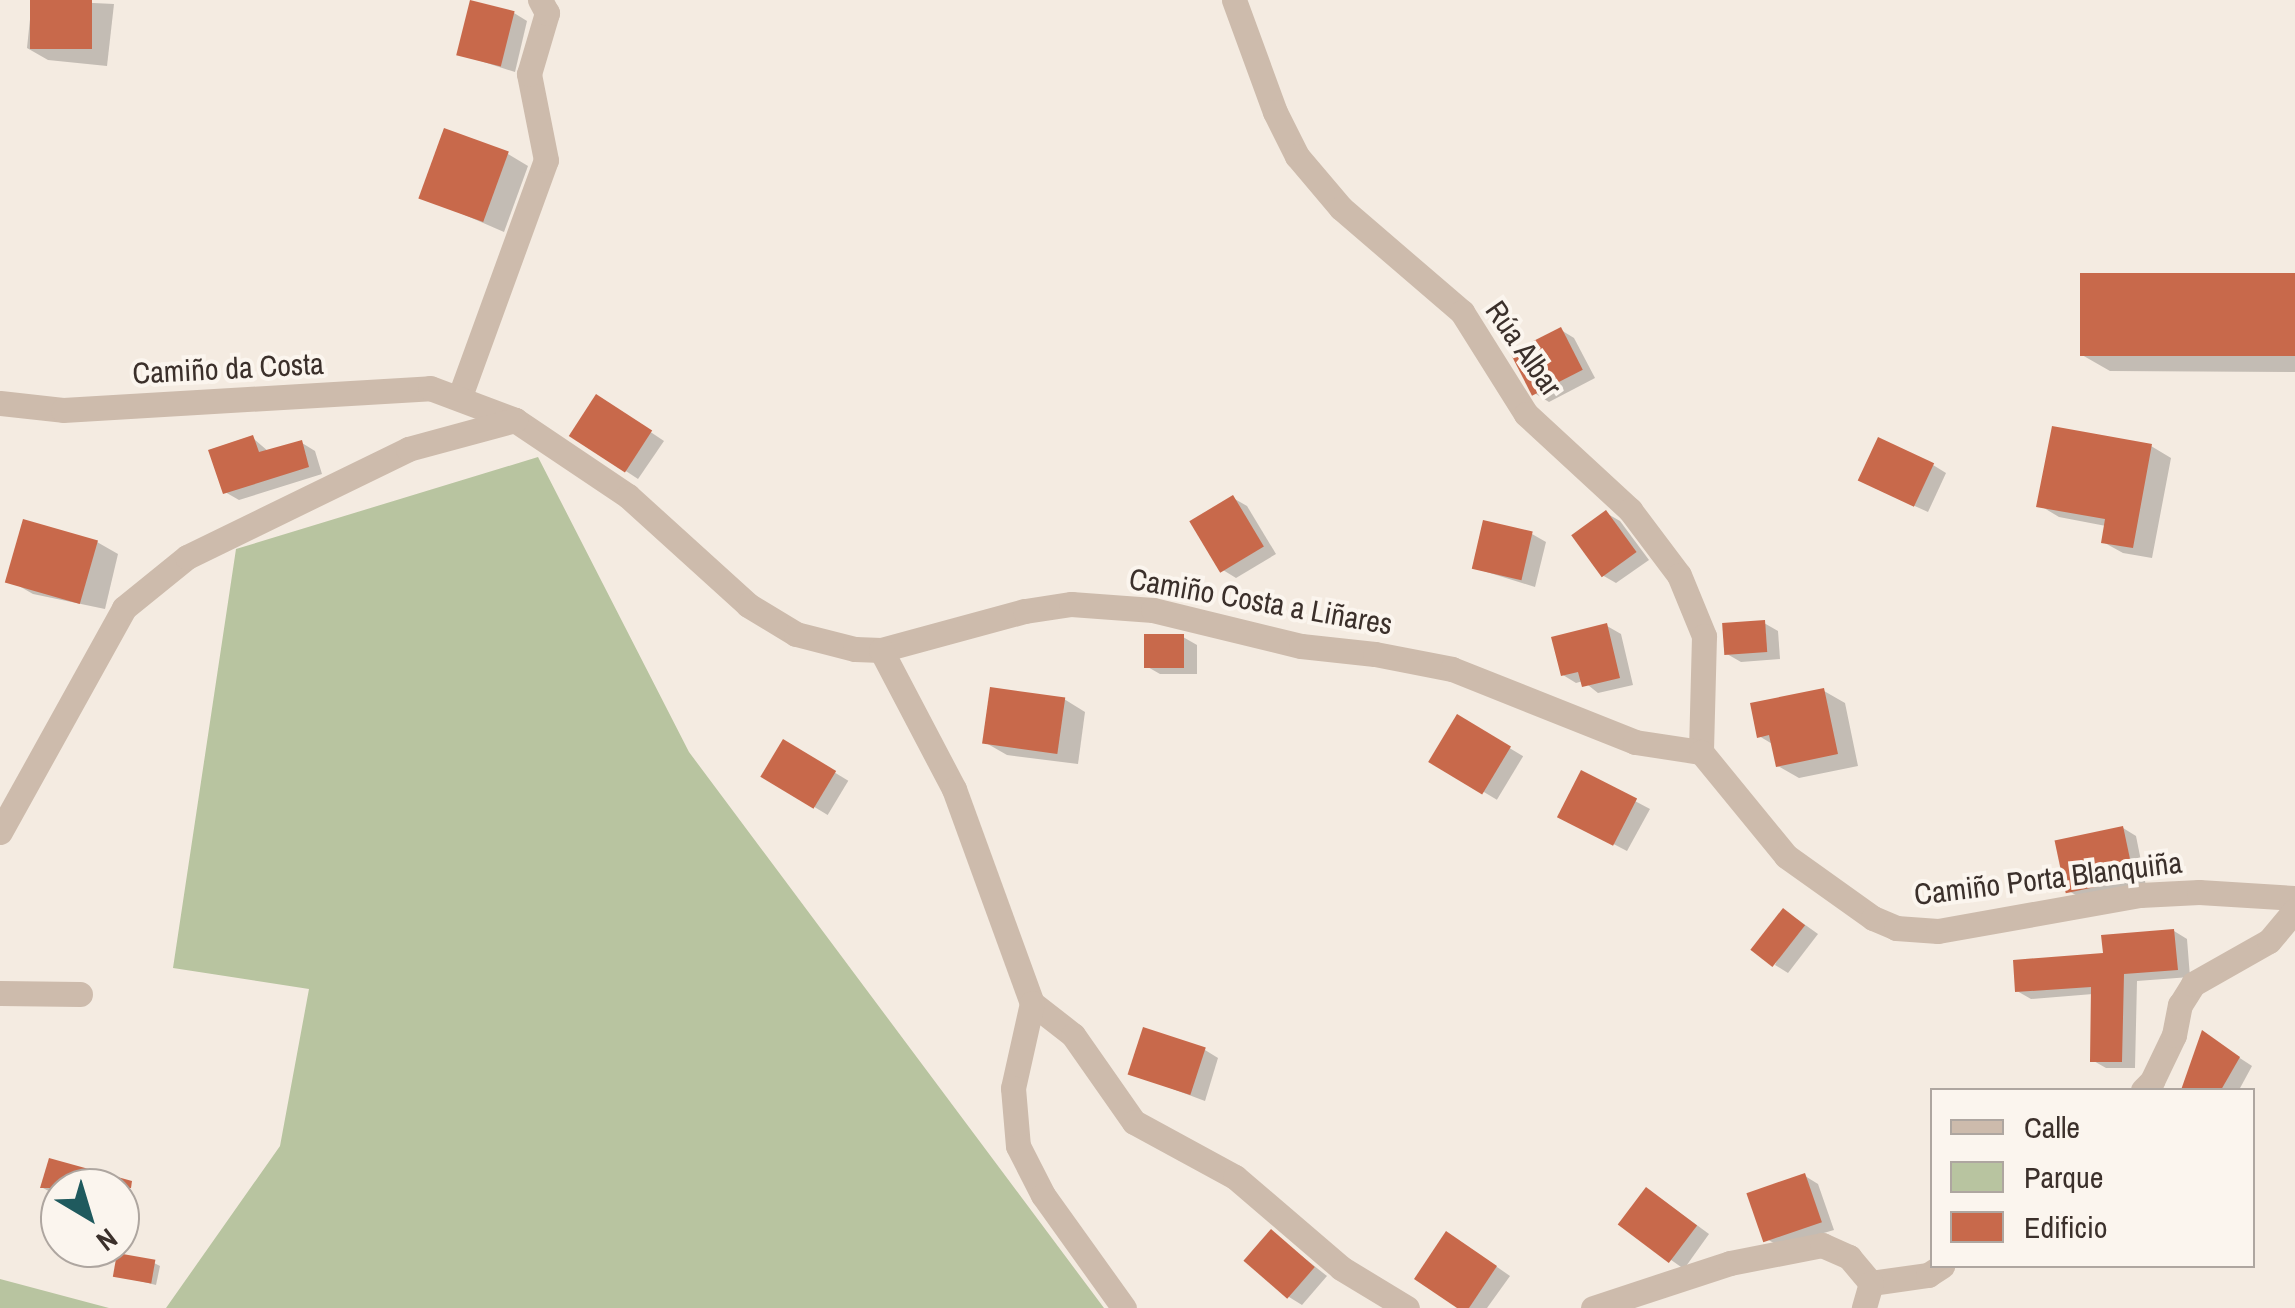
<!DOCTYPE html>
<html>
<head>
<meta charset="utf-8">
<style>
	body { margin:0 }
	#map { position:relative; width:2295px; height:1308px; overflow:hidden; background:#f4ebe1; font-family:"Archivo Narrow",sans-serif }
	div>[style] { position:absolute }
	.green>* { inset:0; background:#b8c4a0 }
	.shadow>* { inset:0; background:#0003; transform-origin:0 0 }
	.building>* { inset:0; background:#c8694b; transform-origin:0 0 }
	.minor>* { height:25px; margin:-12.5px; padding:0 12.5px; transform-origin:12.5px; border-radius:12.5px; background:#cdbbac }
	span { translate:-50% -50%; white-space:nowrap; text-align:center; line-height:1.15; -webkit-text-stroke:8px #fbf5ee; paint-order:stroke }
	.street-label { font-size:30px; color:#3b302b }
	.legend { position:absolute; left:1930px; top:1088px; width:325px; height:180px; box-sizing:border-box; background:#fbf5ee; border:2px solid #aea6a0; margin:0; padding:12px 18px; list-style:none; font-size:30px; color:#3b302b }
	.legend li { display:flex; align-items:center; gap:20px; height:50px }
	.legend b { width:50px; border:2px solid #aea6a0 }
	.north { position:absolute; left:40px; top:1168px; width:100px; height:100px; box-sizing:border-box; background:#fbf5ee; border:2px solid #aea6a0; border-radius:50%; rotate:142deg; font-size:28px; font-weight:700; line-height:40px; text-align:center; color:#3b302b }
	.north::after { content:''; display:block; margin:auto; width:35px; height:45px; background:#1f5a5e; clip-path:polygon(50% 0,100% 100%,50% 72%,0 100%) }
</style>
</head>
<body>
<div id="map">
	<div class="green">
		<i style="clip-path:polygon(538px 457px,689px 752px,1104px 1308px,166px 1308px,280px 1146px,309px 989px,173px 968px,236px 549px)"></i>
		<i style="clip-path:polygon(0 1279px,109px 1308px,0 1308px)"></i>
	</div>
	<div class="shadow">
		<i style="clip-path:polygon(32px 0,114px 4px,107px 66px,48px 60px,27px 48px)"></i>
		<i style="clip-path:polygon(514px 13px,527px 21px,515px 72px,459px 54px)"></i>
		<i style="clip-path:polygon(508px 154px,528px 166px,504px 232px,421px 196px)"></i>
		<i style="clip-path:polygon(2295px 276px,2295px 372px,2110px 371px,2082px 355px)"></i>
		<i style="clip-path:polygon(1561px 330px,1574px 338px,1595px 378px,1549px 402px,1536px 394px)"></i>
		<i style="clip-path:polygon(610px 405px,664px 441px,638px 479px,571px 435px)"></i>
		<i style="clip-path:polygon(253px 438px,269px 452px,302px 443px,315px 451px,322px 474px,239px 500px,225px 492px)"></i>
		<i style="clip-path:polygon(2151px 446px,2171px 458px,2152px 558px,2123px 553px,2103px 542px,2106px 526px,2059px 517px,2039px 505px)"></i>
		<i style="clip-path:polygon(1933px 465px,1946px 473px,1928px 512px,1875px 488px)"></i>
		<i style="clip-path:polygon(1233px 498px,1247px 506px,1276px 554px,1236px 578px,1223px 570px)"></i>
		<i style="clip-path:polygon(1606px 513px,1620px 521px,1649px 560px,1616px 583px,1602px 575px)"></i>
		<i style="clip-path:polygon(1532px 534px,1546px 542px,1535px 587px,1474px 568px)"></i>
		<i style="clip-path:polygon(97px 542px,118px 554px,105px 609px,33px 594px,12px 582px)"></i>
		<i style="clip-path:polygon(1764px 623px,1778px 631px,1780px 659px,1741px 662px,1727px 654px)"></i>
		<i style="clip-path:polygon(1607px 626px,1621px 634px,1633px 685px,1598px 693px,1583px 681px,1576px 683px,1563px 675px)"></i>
		<i style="clip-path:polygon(1183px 637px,1197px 645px,1197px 674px,1160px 674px,1146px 666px)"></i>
		<i style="clip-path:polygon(1824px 691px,1845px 703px,1858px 766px,1799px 778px,1778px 766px,1774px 745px,1759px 736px)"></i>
		<i style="clip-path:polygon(1064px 699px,1085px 712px,1078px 764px,1007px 755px,986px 743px)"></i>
		<i style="left:1458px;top:717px;width:76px;height:51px;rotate:31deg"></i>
		<i style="left:784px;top:742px;width:75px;height:40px;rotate:31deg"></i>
		<i style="clip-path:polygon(1582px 773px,1650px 809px,1627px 851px,1573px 823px)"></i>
		<i style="clip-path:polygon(2123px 828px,2136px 836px,2146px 886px,2081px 898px,2067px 890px)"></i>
		<i style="clip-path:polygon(1797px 919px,1818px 934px,1788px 973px,1775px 965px)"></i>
		<i style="clip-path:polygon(2174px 931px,2187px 939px,2190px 977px,2137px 981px,2135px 1068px,2106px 1068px,2092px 1060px,2093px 994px,2031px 999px,2017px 991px)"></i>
		<i style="clip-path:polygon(2203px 1034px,2252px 1066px,2239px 1090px,2183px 1090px)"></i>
		<i style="clip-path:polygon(1205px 1050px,1218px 1058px,1205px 1101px,1130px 1073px)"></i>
		<i style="clip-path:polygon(1805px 1176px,1818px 1184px,1834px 1230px,1779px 1246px,1765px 1238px)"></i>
		<i style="clip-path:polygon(116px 1183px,114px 1188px,60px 1188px,60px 1197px,43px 1188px)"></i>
		<i style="clip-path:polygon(1660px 1198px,1709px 1234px,1684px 1269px,1621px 1225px)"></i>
		<i style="clip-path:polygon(1271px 1232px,1327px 1276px,1302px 1305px,1289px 1297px)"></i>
		<i style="clip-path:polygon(1461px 1242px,1510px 1276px,1487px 1308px,1461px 1308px)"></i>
		<i style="clip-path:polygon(154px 1263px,160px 1266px,156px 1285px,115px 1275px)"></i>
	</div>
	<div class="building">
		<i style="left:30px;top:0;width:62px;height:49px"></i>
		<i style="left:470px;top:0;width:46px;height:57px;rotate:14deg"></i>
		<i style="left:444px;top:128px;width:69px;height:75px;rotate:20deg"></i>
		<i style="left:2080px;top:273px;width:215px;height:83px"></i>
		<i style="left:1561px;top:327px;width:48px;height:57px;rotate:63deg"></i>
		<i style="left:596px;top:394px;width:67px;height:50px;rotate:33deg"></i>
		<i style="clip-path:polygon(2052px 426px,2152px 444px,2133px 548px,2101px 543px,2105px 519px,2036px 507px)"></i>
		<i style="clip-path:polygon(253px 435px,259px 452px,302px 440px,309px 467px,223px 494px,208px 450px)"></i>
		<i style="left:1878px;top:437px;width:62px;height:48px;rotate:25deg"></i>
		<i style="left:1233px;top:495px;width:60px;height:51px;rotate:59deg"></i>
		<i style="left:1606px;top:510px;width:52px;height:43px;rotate:54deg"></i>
		<i style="left:23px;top:519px;width:78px;height:66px;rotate:16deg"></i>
		<i style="left:1483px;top:520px;width:51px;height:50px;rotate:13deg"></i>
		<i style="left:1765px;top:620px;width:32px;height:43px;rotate:86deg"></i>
		<i style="clip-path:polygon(1607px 623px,1620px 678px,1582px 687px,1578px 672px,1561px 676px,1551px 637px)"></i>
		<i style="left:1144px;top:634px;width:40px;height:34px"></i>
		<i style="left:990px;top:687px;width:76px;height:57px;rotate:8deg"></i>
		<i style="clip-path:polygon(1824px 688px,1838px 754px,1776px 767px,1769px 735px,1757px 738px,1750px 703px)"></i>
		<i style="left:1457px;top:714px;width:63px;height:56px;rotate:31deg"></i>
		<i style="left:783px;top:739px;width:62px;height:44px;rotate:31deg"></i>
		<i style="left:1581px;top:770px;width:63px;height:53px;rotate:27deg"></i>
		<i style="left:2123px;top:826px;width:54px;height:70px;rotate:78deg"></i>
		<i style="left:1783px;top:908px;width:28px;height:53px;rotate:38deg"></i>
		<i style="clip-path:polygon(2174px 929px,2178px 970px,2124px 974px,2122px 1062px,2090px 1062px,2091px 987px,2015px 992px,2013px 960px,2103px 953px,2101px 935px)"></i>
		<i style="left:1143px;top:1027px;width:66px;height:50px;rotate:18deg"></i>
		<i style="clip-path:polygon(2202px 1030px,2240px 1057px,2221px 1090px,2181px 1090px)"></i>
		<i style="clip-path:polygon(49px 1158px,132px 1181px,131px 1188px,40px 1188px)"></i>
		<i style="left:1805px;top:1173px;width:52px;height:62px;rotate:71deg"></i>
		<i style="left:1646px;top:1187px;width:64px;height:47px;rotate:37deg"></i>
		<i style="left:1271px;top:1229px;width:58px;height:42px;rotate:41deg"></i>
		<i style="clip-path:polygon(1446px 1231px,1497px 1266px,1469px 1308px,1457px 1308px,1414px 1279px)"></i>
		<i style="left:117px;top:1253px;width:39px;height:24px;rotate:10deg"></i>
	</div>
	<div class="minor">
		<i style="left:1234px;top:0;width:119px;rotate:69.9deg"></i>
		<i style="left:1275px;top:112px;width:49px;rotate:63.4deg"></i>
		<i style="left:1297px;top:156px;width:68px;rotate:49.8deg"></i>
		<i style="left:1341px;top:208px;width:160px;rotate:40.7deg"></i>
		<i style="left:1462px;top:312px;width:120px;rotate:57.9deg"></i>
		<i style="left:1526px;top:414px;width:142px;rotate:42.7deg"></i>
		<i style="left:1630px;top:510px;width:81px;rotate:53deg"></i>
		<i style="left:1679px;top:575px;width:66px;rotate:67.7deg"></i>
		<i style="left:1704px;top:636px;width:116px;rotate:91.5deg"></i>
		<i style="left:460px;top:396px;width:251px;rotate:-70deg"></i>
		<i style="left:546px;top:160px;width:88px;rotate:-101.2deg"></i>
		<i style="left:529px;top:74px;width:64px;rotate:-73.6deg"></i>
		<i style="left:547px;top:13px;width:15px;rotate:-118deg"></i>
		<i style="left:0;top:403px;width:63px;rotate:6.3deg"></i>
		<i style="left:63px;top:410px;width:368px;rotate:-3.4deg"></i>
		<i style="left:430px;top:388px;width:91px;rotate:20.6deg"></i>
		<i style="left:515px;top:420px;width:136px;rotate:33.9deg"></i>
		<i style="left:628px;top:496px;width:162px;rotate:42.2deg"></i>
		<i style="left:748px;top:605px;width:56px;rotate:31.1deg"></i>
		<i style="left:796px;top:634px;width:61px;rotate:14.3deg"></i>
		<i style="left:855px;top:649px;width:26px;rotate:2deg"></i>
		<i style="left:881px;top:650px;width:149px;rotate:-15.2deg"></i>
		<i style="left:1025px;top:611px;width:47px;rotate:-8.7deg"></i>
		<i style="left:1071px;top:604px;width:82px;rotate:4.2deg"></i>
		<i style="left:1153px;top:610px;width:152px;rotate:13.7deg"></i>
		<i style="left:1301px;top:646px;width:74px;rotate:6.2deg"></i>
		<i style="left:1375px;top:654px;width:78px;rotate:11deg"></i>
		<i style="left:1452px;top:669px;width:197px;rotate:21.7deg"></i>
		<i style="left:1635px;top:742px;width:67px;rotate:8.6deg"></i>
		<i style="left:881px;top:650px;width:157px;rotate:62.3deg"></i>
		<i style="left:954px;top:789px;width:228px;rotate:70deg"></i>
		<i style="left:1032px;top:1003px;width:52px;rotate:38deg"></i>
		<i style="left:1073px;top:1035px;width:106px;rotate:55deg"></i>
		<i style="left:1134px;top:1122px;width:115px;rotate:28.6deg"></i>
		<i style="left:1235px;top:1177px;width:140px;rotate:40.6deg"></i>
		<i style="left:1341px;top:1268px;width:77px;rotate:31.2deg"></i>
		<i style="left:1701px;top:752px;width:134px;rotate:50.7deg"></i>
		<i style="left:1786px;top:856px;width:107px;rotate:35.5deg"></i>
		<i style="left:1873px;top:918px;width:25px;rotate:23deg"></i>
		<i style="left:1896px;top:928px;width:42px;rotate:4.1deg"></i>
		<i style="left:1938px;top:931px;width:205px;rotate:-10.1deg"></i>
		<i style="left:2140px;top:895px;width:59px;rotate:-2.9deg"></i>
		<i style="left:2199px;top:892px;width:96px;rotate:3.6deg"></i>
		<i style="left:0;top:832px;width:256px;rotate:-61deg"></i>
		<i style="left:124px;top:608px;width:81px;rotate:-39deg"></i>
		<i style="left:187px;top:557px;width:246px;rotate:-26deg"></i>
		<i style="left:408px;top:449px;width:111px;rotate:-15.2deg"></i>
		<i style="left:0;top:993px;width:80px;rotate:0.7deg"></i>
		<i style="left:1032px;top:1003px;width:87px;rotate:102.6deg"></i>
		<i style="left:1013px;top:1088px;width:58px;rotate:85.1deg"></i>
		<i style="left:1018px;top:1146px;width:55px;rotate:63deg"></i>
		<i style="left:1043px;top:1195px;width:139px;rotate:54.4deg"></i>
		<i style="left:2143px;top:1090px;width:13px;rotate:-45deg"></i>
		<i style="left:2152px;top:1081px;width:51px;rotate:-64.4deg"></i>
		<i style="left:2174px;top:1035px;width:31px;rotate:-79deg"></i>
		<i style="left:2180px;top:1005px;width:25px;rotate:-58deg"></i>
		<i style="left:2193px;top:984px;width:87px;rotate:-29.5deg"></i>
		<i style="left:2269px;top:941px;width:40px;rotate:-50deg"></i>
		<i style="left:1871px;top:1283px;width:58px;rotate:-8deg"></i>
		<i style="left:1928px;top:1275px;width:17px;rotate:-33deg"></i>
		<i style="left:1593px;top:1308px;width:144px;rotate:-18.2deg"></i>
		<i style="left:1730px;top:1263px;width:94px;rotate:-11.1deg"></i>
		<i style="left:1822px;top:1245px;width:30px;rotate:24deg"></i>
		<i style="left:1849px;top:1257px;width:34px;rotate:50deg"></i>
		<i style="left:1871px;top:1283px;width:26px;rotate:106deg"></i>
	</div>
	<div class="street-label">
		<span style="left:1524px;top:348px;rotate:55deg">Rúa Albar</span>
		<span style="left:228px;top:368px;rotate:-3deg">Camiño da Costa</span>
		<span style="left:1261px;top:601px;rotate:10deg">Camiño Costa a Liñares</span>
		<span style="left:2048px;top:878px;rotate:-7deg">Camiño Porta Blanquiña</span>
	</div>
	<ul class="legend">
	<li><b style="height:12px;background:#cdbbac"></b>Calle</li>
	<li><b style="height:28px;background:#b8c4a0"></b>Parque</li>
	<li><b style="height:28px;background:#c8694b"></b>Edificio</li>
	</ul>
	<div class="north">N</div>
</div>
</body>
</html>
